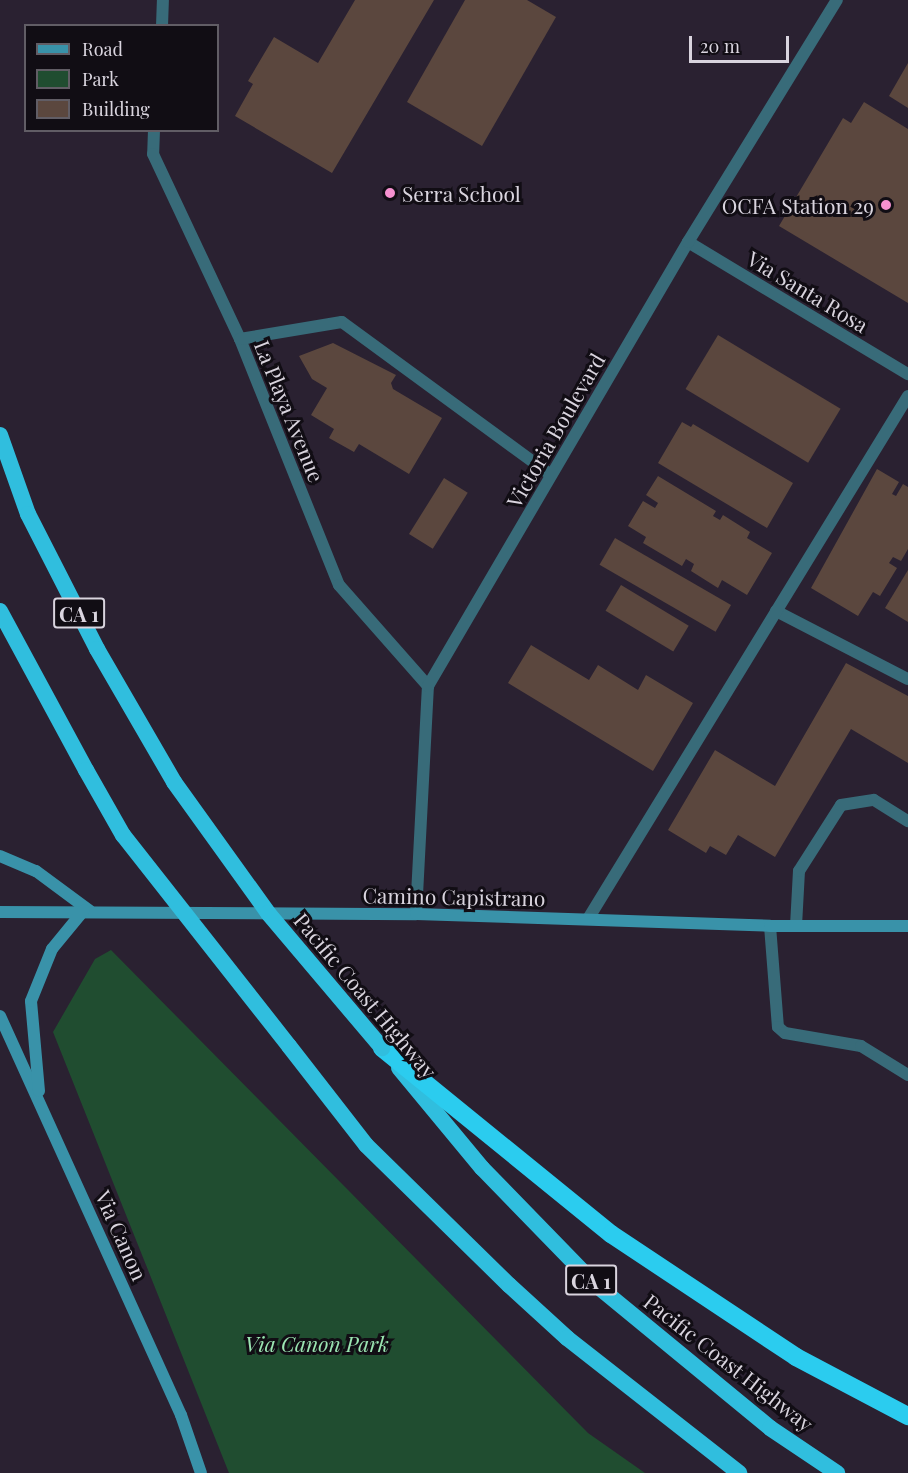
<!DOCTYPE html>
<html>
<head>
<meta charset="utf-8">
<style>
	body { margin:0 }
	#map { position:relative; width:908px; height:1473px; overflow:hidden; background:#2a2131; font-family:"Playfair Display",serif }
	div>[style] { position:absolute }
	.green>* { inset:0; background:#204d30 }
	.building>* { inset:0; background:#5b473e; transform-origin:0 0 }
	.service>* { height:12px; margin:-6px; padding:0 6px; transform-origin:6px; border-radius:6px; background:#386b79 }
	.minor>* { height:12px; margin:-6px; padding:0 6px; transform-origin:6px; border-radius:6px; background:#386b79 }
	.tertiary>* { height:12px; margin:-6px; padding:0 6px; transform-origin:6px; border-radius:6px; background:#386b79 }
	.secondary>* { height:12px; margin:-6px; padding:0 6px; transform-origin:6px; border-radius:6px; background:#3992a9 }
	.trunk>* { height:16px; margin:-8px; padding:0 8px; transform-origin:8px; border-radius:8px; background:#30bede }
	.motorway>* { height:18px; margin:-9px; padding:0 9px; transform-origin:9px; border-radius:9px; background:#2bccef }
	.trunk-bridge>* { height:16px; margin:-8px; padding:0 8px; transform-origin:8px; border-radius:8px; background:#30bede }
	.dots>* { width:16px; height:16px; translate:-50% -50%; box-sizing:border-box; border:3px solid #110d14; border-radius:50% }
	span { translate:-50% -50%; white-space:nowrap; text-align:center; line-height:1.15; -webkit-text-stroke:6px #110d14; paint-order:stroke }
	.shield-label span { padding:2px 4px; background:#110d14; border:2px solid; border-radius:4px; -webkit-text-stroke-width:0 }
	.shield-label { font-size:20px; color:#d9d4de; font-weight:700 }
	.poi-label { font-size:21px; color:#d9d4de }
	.left { translate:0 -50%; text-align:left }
	.right { translate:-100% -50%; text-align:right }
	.street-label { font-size:21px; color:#d9d4de }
	.park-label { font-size:21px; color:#9be5b2; font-style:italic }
	.legend { position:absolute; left:24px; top:24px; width:195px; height:108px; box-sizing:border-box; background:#110d14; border:2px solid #615d65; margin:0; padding:8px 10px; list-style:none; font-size:18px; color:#d9d4de }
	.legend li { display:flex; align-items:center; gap:12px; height:30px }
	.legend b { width:30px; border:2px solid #615d65 }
	.scale { position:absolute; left:689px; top:36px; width:100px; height:27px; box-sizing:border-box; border:3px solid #d9d4de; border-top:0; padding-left:8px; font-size:18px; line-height:21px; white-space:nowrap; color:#d9d4de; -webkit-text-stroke:4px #110d14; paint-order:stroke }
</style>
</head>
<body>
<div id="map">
	<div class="green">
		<i style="clip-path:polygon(111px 950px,588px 1433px,645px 1473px,229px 1473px,53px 1032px,95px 959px)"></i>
	</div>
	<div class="building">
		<i style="clip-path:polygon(355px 0,434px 0,332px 173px,235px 116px,253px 84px,248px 81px,274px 37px,318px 63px)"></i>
		<i style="clip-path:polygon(465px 0,527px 0,556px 17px,482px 146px,407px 102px)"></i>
		<i style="clip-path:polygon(908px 63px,908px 108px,889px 96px)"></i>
		<i style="clip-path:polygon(864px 102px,908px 129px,908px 303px,779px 226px,843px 118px,851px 123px)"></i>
		<i style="left:718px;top:335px;width:143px;height:63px;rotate:31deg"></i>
		<i style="clip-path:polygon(333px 343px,396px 375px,391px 383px,393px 389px,442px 418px,409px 474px,359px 444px,354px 452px,329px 438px,334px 429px,311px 415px,327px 388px,312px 379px,299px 356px)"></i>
		<i style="clip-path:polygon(682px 422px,691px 427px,693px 424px,793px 483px,767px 528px,658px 463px)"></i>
		<i style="clip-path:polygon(877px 469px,899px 482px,892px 494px,896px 496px,903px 484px,908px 487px,908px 549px,901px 561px,893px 557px,889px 563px,897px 568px,880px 596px,873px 592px,858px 616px,811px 588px)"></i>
		<i style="clip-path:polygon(658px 476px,716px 511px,713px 516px,720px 520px,723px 515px,750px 532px,747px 538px,772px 553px,747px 595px,722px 580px,718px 588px,691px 571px,694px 564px,686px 559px,682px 566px,643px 543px,646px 537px,628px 526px,643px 501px,655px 508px,658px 503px,646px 495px)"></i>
		<i style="left:444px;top:478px;width:28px;height:66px;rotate:32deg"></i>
		<i style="left:615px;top:538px;width:134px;height:31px;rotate:30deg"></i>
		<i style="clip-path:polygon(908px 570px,908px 622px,885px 608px)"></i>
		<i style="left:621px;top:585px;width:79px;height:30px;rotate:31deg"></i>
		<i style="clip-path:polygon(531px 645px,589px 680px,598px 665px,638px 690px,646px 675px,693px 703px,653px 771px,508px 683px)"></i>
		<i style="clip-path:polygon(846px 663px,908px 696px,908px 763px,851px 729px,775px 857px,738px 835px,726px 855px,710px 846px,706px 853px,668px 830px,715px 750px,775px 786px)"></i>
	</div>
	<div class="service">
		<i style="left:162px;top:26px;width:26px;rotate:-88deg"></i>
		<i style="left:154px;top:130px;width:24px;rotate:92deg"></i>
		<i style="left:153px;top:154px;width:204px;rotate:64.8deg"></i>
		<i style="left:240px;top:339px;width:265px;rotate:68.1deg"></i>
		<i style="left:339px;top:585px;width:135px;rotate:48.6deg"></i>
		<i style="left:240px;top:339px;width:103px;rotate:-9.5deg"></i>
		<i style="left:342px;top:322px;width:259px;rotate:36.2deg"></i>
		<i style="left:776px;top:611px;width:148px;rotate:27.3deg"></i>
		<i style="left:588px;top:919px;width:613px;rotate:-58.54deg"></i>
		<i style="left:796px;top:926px;width:55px;rotate:-86.9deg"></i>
		<i style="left:799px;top:871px;width:78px;rotate:-57.5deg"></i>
		<i style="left:841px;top:805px;width:33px;rotate:-9deg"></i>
		<i style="left:874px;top:800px;width:40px;rotate:32deg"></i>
	</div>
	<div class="minor">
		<i style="left:688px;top:242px;width:257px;rotate:31deg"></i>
		<i style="left:770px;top:926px;width:101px;rotate:85.5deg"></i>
		<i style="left:778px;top:1027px;width:9px;rotate:41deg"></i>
		<i style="left:785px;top:1033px;width:77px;rotate:9.7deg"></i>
		<i style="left:861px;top:1046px;width:55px;rotate:31.7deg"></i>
	</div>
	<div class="tertiary">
		<i style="left:416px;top:914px;width:228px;rotate:-87deg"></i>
		<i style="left:428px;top:686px;width:515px;rotate:-59.65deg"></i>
		<i style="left:688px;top:242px;width:284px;rotate:-58.4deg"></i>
	</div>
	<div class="secondary">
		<i style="left:0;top:856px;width:39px;rotate:23deg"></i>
		<i style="left:36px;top:871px;width:67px;rotate:36.5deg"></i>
		<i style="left:0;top:912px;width:416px;rotate:0.3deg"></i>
		<i style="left:416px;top:914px;width:354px;rotate:1.9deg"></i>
		<i style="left:770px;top:926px;width:138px"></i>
		<i style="left:0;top:1016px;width:438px;rotate:65.6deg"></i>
		<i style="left:181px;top:1415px;width:61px;rotate:71deg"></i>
		<i style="left:39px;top:1091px;width:90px;rotate:-95.1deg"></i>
		<i style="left:31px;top:1001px;width:56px;rotate:-68deg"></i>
		<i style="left:52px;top:949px;width:50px;rotate:-50.6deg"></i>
	</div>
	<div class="trunk">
		<i style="left:0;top:435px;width:84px;rotate:70.5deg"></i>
		<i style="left:28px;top:514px;width:152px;rotate:62.9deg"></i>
		<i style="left:97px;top:649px;width:154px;rotate:59.9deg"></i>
		<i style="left:0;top:611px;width:181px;rotate:61.6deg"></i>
		<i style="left:289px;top:1046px;width:125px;rotate:52.1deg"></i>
		<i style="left:366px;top:1145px;width:200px;rotate:44.4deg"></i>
		<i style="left:509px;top:1285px;width:79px;rotate:42.4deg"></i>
		<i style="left:567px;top:1338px;width:219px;rotate:38.1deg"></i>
		<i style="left:399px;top:1068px;width:130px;rotate:50.3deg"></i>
		<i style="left:482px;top:1168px;width:162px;rotate:45.8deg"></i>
		<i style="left:595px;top:1284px;width:227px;rotate:39.4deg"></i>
		<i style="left:770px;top:1428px;width:81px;rotate:33.9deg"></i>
	</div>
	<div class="motorway">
		<i style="left:382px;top:1048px;width:295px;rotate:39.1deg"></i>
		<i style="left:611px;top:1234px;width:222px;rotate:33.6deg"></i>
		<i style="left:796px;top:1357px;width:127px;rotate:27.8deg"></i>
	</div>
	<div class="trunk-bridge">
		<i style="left:86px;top:770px;width:75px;rotate:60.4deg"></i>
		<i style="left:123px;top:835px;width:268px;rotate:51.8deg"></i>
		<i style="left:174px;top:782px;width:161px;rotate:54.3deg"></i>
		<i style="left:268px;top:913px;width:177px;rotate:49.8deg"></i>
	</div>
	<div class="dots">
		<i style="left:390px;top:193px;background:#f690d0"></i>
		<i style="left:886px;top:205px;background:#f690d0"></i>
	</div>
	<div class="shield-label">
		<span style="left:79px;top:613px">CA 1</span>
		<span style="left:591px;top:1280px">CA 1</span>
	</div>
	<div class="poi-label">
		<span class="left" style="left:402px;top:193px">Serra School</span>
		<span class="right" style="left:874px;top:205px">OCFA Station 29</span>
	</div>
	<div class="street-label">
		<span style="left:808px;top:291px;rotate:31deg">Via Santa Rosa</span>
		<span style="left:290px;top:411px;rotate:68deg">La Playa Avenue</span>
		<span style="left:555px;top:430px;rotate:-60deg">Victoria Boulevard</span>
		<span style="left:454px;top:896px;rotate:1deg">Camino Capistrano</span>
		<span style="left:366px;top:995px;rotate:50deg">Pacific Coast Highway</span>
		<span style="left:122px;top:1235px;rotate:66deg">Via Canon</span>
		<span style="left:729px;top:1362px;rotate:38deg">Pacific Coast Highway</span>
	</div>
	<div class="park-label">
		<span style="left:317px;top:1343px">Via Canon Park</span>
	</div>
	<ul class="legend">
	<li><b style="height:8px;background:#3992a9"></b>Road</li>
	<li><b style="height:16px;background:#204d30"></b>Park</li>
	<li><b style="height:16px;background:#5b473e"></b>Building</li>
	</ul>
	<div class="scale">20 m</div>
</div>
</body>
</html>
